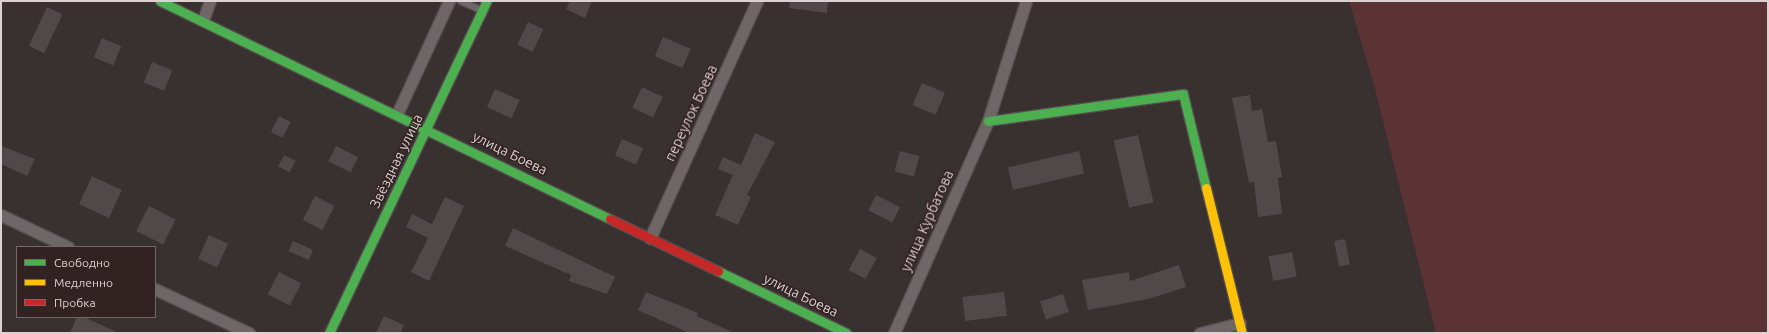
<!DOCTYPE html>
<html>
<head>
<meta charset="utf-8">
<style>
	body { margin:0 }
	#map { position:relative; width:1769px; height:334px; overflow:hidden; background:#393030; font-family:Ubuntu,sans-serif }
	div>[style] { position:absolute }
	.green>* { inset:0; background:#5b3334 }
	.building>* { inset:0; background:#514949; transform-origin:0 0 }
	.roads { filter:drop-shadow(1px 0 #554d4d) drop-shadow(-1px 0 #554d4d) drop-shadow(0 1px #554d4d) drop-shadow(0 -1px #554d4d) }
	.lane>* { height:5.5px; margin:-2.75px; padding:0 2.75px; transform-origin:2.75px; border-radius:2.75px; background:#6f6767 }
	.street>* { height:11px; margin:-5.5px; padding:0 5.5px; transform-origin:5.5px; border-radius:5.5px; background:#6f6767 }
	.fast>* { height:9px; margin:-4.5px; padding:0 4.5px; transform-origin:4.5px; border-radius:4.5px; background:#4caf50 }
	.slow>* { height:9px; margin:-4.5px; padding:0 4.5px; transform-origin:4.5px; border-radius:4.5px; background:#ffc107 }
	.jam>* { height:9px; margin:-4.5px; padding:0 4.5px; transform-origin:4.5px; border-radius:4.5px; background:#c62828 }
	span { translate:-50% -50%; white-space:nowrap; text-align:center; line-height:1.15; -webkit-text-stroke:3px #322222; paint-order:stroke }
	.street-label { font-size:14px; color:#ddd1d1 }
	.frame { position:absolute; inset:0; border:2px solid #ddd1d1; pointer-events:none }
	.legend { position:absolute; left:16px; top:246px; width:140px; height:72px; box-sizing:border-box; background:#322222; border:1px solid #766868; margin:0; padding:5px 7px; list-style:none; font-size:12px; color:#ddd1d1 }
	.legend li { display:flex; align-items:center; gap:8px; height:20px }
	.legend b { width:20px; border:1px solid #766868 }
</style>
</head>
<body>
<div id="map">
	<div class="green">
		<i style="clip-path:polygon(1349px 1px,1768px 1px,1768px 333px,1436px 333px,1375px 89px)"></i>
	</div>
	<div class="building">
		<i style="clip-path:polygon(570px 1px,592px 1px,585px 18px,566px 9px)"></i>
		<i style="clip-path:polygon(790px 1px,828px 1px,827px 13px,789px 8px)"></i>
		<i style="left:47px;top:7px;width:17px;height:43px;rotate:25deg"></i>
		<i style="left:528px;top:22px;width:17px;height:25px;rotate:25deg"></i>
		<i style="left:663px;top:37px;width:30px;height:21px;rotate:23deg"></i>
		<i style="left:102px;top:38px;width:21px;height:21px;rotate:23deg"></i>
		<i style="left:152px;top:62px;width:22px;height:22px;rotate:22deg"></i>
		<i style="left:922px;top:83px;width:25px;height:24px;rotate:23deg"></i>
		<i style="left:642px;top:87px;width:23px;height:23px;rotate:25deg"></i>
		<i style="left:495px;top:89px;width:27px;height:20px;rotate:24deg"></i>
		<i style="clip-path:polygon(1250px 95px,1252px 111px,1262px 109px,1268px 142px,1276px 141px,1282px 177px,1278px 178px,1282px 214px,1258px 217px,1254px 182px,1249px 183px,1232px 98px)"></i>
		<i style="left:279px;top:116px;width:13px;height:18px;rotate:27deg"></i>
		<i style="clip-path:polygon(755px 133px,775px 142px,747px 195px,751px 197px,738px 225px,715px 215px,733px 175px,718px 169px,723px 157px,741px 165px)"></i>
		<i style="left:1138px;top:135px;width:69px;height:25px;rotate:77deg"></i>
		<i style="left:622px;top:139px;width:23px;height:18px;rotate:23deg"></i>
		<i style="clip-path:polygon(1px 146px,35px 159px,27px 176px,1px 164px)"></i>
		<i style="left:336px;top:146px;width:25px;height:17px;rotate:27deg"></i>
		<i style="left:900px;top:151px;width:20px;height:21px;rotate:15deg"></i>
		<i style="left:1079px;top:151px;width:23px;height:73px;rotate:77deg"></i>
		<i style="left:284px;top:155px;width:13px;height:13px;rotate:27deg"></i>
		<i style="left:92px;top:176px;width:33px;height:31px;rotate:25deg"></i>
		<i style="left:876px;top:195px;width:27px;height:17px;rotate:27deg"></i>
		<i style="left:315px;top:196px;width:22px;height:27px;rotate:27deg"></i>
		<i style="clip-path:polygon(445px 197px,464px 206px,429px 281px,411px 272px,428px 238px,406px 227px,412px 214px,432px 224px)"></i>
		<i style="left:149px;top:206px;width:30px;height:28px;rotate:27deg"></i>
		<i style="clip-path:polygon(513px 228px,615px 277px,607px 294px,569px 281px,571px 275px,505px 246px)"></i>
		<i style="left:209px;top:235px;width:21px;height:26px;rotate:25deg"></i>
		<i style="left:1345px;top:239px;width:26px;height:11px;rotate:79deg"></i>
		<i style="left:293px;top:241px;width:22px;height:11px;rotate:24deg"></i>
		<i style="left:860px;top:249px;width:19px;height:24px;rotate:28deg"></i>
		<i style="left:1292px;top:252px;width:25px;height:24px;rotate:79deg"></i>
		<i style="clip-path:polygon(1179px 265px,1186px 287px,1148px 299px,1088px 310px,1082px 280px,1129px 272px,1130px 281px)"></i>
		<i style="left:279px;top:272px;width:25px;height:25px;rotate:27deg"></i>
		<i style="clip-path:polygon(646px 292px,698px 313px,697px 316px,734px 333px,689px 333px,638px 310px)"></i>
		<i style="left:1004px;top:292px;width:24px;height:42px;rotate:83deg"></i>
		<i style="left:1063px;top:294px;width:19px;height:24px;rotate:72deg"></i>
		<i style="clip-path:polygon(384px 316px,404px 325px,401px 333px,376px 333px)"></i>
		<i style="clip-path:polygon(77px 317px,84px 317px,119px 333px,70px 333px)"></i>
	</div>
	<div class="roads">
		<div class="lane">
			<i style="left:461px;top:1px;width:22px;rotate:24deg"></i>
		</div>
		<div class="street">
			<i style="left:203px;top:20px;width:20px;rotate:-70deg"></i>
			<i style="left:397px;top:114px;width:124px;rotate:-65.3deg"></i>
			<i style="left:1px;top:215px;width:74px;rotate:25.5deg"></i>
			<i style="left:650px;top:238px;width:260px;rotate:-65.7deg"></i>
			<i style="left:155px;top:289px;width:104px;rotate:25.1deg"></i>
			<i style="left:894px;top:333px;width:232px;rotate:-66.1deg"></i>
			<i style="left:988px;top:121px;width:126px;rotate:-72.4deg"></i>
			<i style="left:1200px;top:333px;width:41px;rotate:-14deg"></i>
		</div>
		<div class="fast">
			<i style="left:160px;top:1px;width:500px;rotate:25.85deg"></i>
			<i style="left:988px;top:121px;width:197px;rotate:-7.9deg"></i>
			<i style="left:1183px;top:94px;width:97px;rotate:76.3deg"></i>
			<i style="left:718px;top:271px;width:142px;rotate:25.8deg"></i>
			<i style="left:329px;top:333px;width:368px;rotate:-64.6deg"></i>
		</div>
		<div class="slow">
			<i style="left:1206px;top:188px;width:149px;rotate:76.1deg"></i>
		</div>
		<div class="jam">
			<i style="left:610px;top:219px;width:120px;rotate:25.7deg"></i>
		</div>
	</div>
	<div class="street-label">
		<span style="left:691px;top:113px;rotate:-65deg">переулок Боева</span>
		<span style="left:510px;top:153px;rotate:26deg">улица Боева</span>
		<span style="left:396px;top:161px;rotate:-64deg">Звёздная улица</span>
		<span style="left:927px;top:221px;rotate:-66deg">улица Курбатова</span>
		<span style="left:801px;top:295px;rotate:26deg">улица Боева</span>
	</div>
	<div class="frame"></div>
	<ul class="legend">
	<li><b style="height:5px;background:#4caf50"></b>Свободно</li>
	<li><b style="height:5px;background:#ffc107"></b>Медленно</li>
	<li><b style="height:5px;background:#c62828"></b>Пробка</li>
	</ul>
</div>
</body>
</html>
